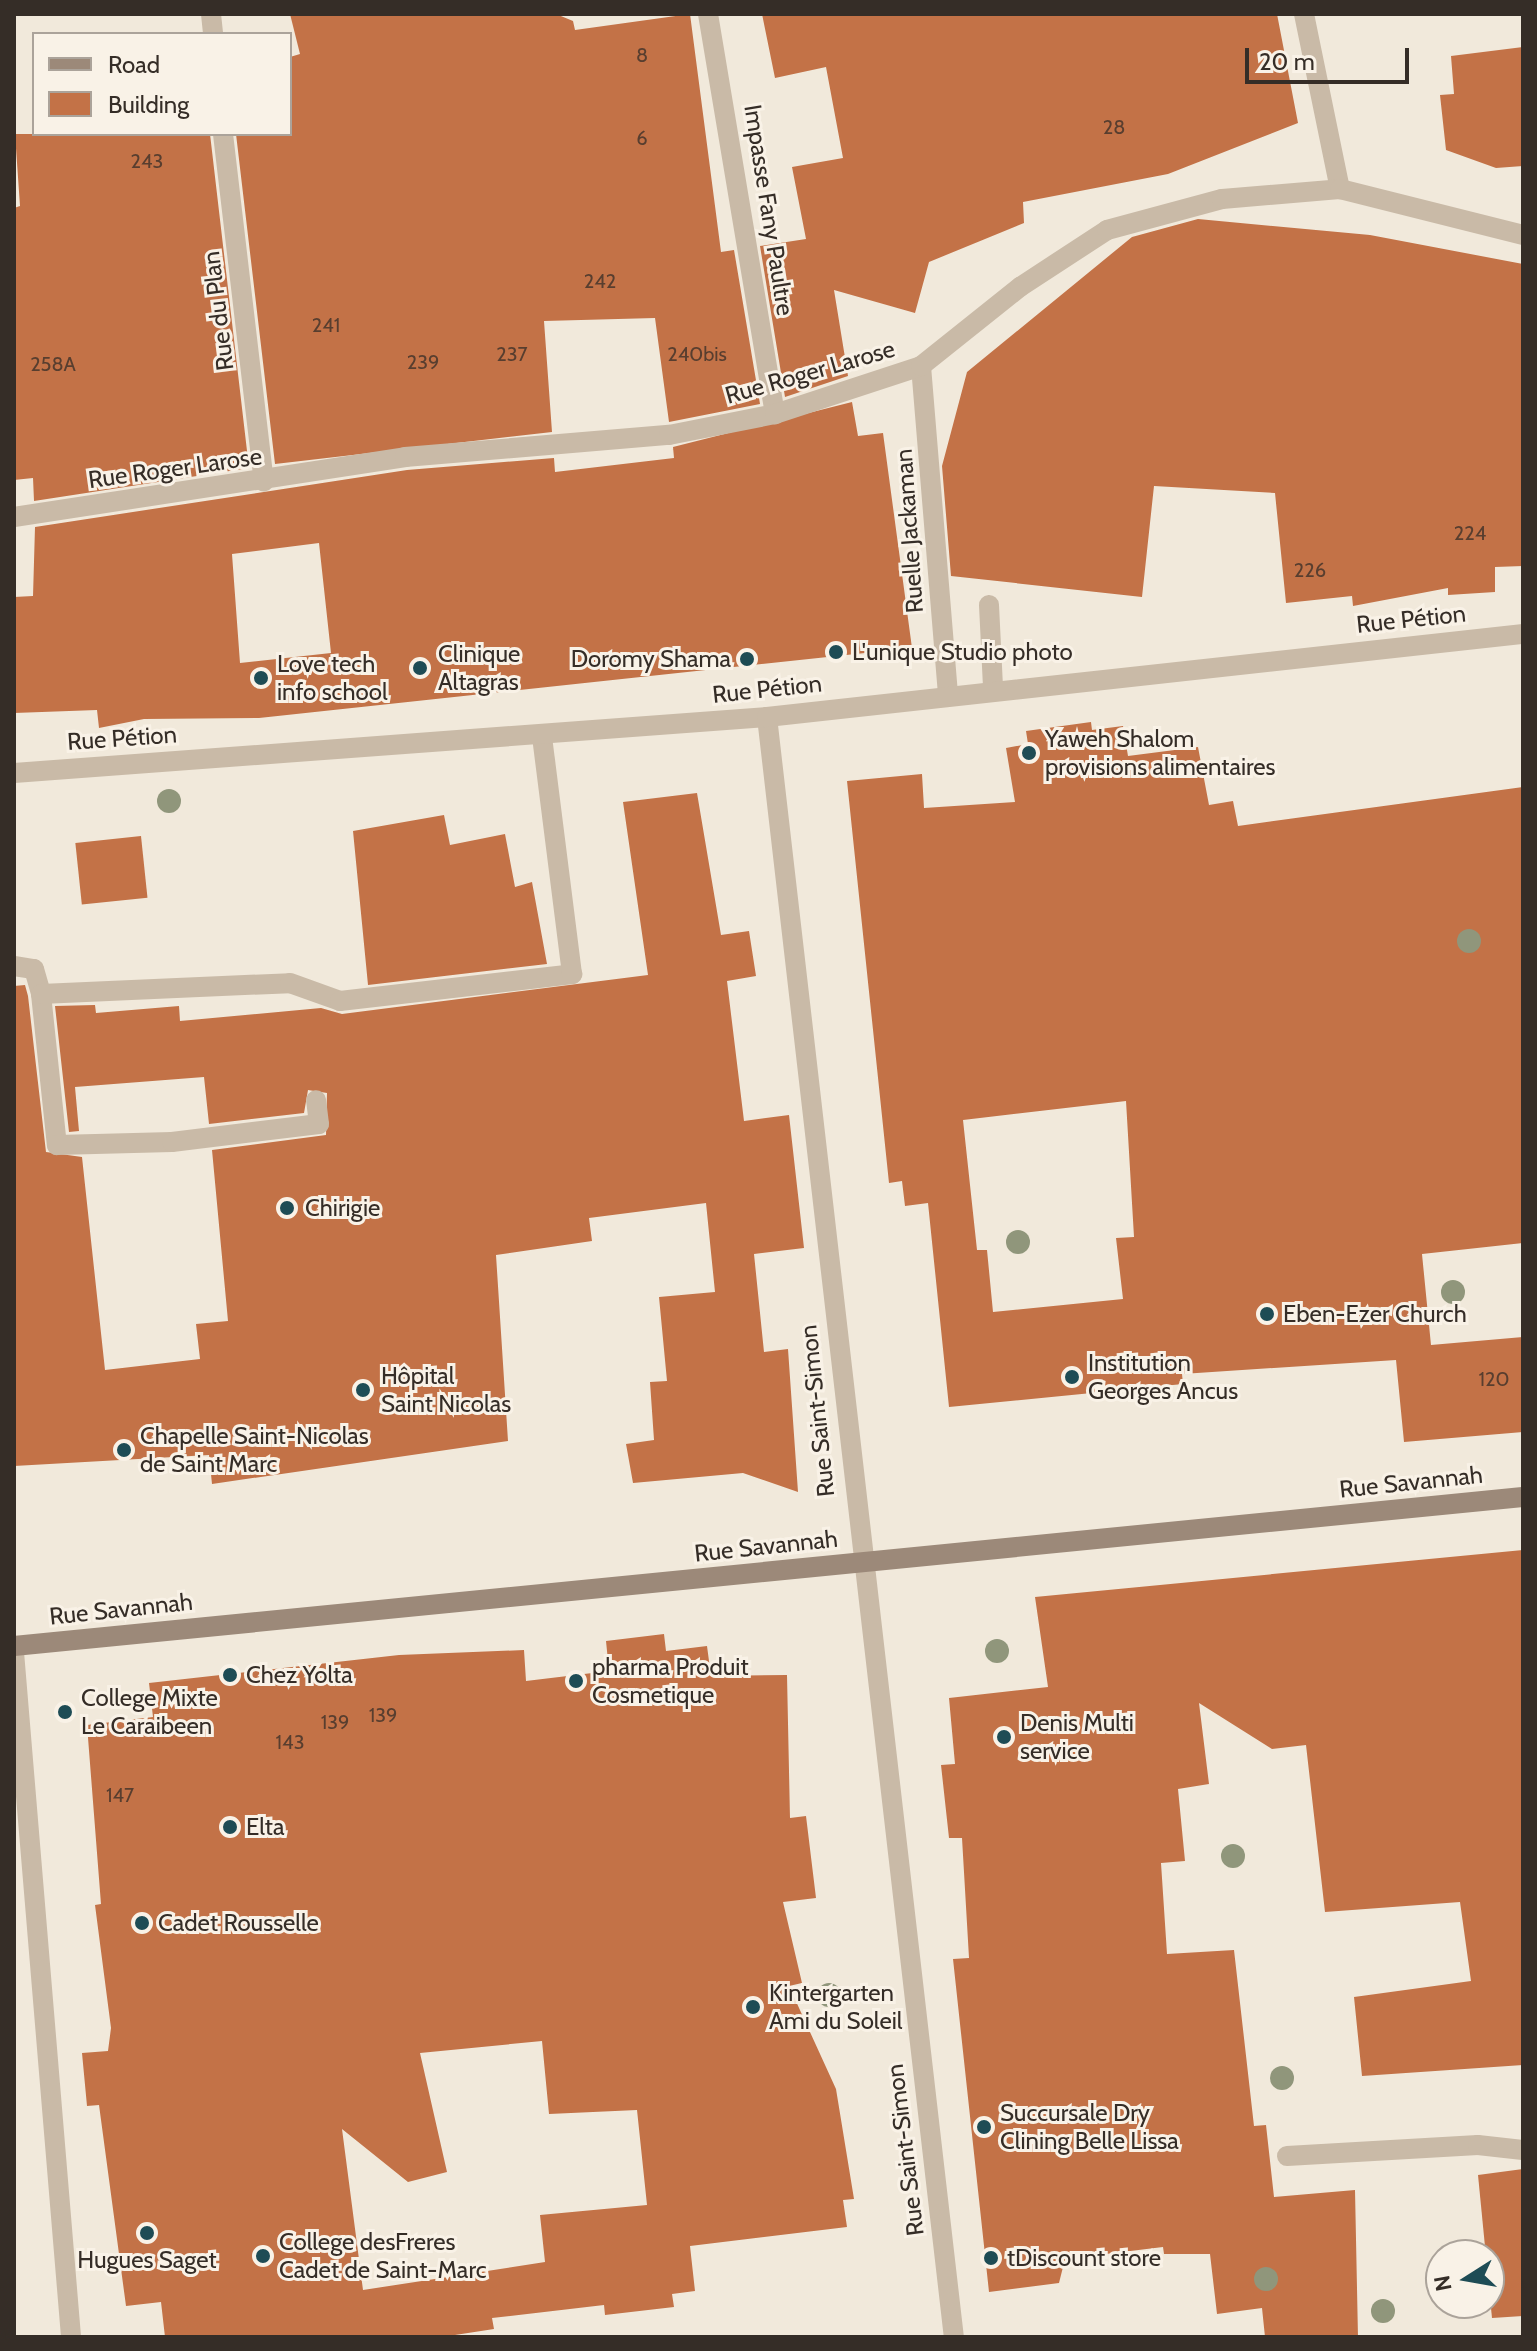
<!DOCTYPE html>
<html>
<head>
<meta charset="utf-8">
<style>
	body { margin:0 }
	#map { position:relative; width:1537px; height:2351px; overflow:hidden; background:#f1e9db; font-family:Cabin,sans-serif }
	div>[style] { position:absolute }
	.building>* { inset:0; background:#c37247; transform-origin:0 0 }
	.lane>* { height:20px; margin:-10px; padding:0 10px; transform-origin:10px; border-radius:10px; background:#c9baa7 }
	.street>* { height:20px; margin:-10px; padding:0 10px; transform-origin:10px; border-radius:10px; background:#c9baa7 }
	.secondary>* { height:20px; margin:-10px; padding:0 10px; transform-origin:10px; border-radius:10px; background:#9c8979 }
	.trees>* { width:24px; height:24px; margin:-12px; border-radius:50%; background:#90967b }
	.dots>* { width:22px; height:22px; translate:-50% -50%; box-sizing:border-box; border:4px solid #f9f2e7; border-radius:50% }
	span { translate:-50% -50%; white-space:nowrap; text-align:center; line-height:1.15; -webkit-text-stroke:6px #f9f2e7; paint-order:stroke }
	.number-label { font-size:20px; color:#583e2f }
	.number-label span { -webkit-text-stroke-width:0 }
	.street-label { font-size:24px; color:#352d27 }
	.poi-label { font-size:24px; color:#352d27 }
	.left { translate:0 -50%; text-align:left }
	.right { translate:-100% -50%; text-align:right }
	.frame { position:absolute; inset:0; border:16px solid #352d27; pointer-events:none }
	.legend { position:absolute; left:32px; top:32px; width:260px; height:104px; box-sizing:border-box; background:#f9f2e7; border:2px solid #aba39a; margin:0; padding:10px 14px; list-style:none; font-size:24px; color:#352d27 }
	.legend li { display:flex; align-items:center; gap:16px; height:40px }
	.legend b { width:40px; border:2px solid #aba39a }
	.north { position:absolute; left:1425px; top:2239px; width:80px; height:80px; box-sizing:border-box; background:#f9f2e7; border:2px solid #aba39a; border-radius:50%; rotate:259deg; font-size:22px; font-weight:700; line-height:32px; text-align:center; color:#352d27 }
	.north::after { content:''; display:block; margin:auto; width:28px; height:36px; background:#1e4c55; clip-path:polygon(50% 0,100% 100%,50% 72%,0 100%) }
	.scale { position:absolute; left:1245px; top:48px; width:164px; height:36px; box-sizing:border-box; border:4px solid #352d27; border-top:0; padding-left:10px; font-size:24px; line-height:28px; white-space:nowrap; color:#352d27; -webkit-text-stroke:6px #f9f2e7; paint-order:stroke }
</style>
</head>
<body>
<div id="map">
	<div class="building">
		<i style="clip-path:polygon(290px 14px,556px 14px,573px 21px,575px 30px,690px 14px,721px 252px,734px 250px,760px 404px,669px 422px,655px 318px,544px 321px,552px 432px,275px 464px,236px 134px,290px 134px,290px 57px,300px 54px)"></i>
		<i style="clip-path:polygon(762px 14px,1277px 14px,1298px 123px,1168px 174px,1023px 202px,1024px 223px,929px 262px,915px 313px,834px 290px,848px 376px,785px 397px,760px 246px,806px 239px,792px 167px,843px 158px,826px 67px,775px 78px)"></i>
		<i style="clip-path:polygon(1523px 47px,1523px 166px,1496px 168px,1446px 150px,1440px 95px,1454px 94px,1451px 56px)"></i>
		<i style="clip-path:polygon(15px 134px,210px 134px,249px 468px,34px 501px,33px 478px,14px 480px,14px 208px,20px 206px)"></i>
		<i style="clip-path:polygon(1198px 219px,1370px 235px,1523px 264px,1523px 566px,1495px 567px,1495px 592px,1448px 595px,1448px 588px,1353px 606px,1352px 596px,1286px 603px,1275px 493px,1154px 486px,1142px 597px,951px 576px,942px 466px,967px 372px,1132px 237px)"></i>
		<i style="clip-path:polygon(evenodd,852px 402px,858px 436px,883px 433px,912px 648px,259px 718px,144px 719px,99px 728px,97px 710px,14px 713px,14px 597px,33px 596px,35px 527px,407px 470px,554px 458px,555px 472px,674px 458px,673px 447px,852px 402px,319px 543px,331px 653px,240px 663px,232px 554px,319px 543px)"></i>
		<i style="clip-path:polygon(evenodd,1091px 722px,1092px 730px,1123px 726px,1128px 756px,1198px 747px,1209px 805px,1233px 801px,1238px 826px,1523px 787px,1523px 1243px,1422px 1254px,1431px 1345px,1523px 1337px,1523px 1432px,1404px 1442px,1396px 1360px,1182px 1374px,1183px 1384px,949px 1407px,928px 1203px,905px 1206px,902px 1181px,889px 1183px,847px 781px,922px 774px,924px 808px,1015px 802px,1006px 748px,1028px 744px,1026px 731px,1091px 722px,1126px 1101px,1134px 1237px,1116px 1238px,1123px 1299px,993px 1312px,987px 1250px,977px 1250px,963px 1120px,1126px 1101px)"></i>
		<i style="clip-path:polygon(697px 793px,721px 935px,749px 931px,756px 976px,727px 981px,744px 1121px,789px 1115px,804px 1248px,754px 1254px,764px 1352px,788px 1349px,798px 1492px,743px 1473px,633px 1483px,626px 1444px,654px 1440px,650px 1382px,667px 1381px,659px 1297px,715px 1292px,706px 1203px,589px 1218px,592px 1241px,496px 1255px,508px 1441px,212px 1484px,209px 1455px,14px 1466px,14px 986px,25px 985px,28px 996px,46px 1152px,82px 1157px,105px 1370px,200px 1359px,196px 1324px,228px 1321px,212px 1150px,326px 1135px,327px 1093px,308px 1090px,304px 1113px,209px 1124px,204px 1077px,75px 1087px,79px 1131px,69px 1132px,55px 1006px,95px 1005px,96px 1013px,179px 1006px,180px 1021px,321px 1008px,342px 1014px,648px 975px,623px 802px)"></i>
		<i style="clip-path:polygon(444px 815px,450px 845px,505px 834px,515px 887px,532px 882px,547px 964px,368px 985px,353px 831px)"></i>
		<i style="left:141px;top:836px;width:62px;height:66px;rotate:84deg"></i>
		<i style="clip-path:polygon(1523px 1550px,1523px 2065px,1362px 2076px,1354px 1997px,1471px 1981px,1460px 1902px,1325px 1912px,1306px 1745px,1272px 1749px,1199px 1703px,1209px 1784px,1178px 1789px,1185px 1861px,1161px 1863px,1167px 1954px,1234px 1950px,1254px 2126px,1266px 2125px,1274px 2197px,1355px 2190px,1358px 2337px,1265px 2337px,1262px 2308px,1217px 2314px,1210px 2254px,1164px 2254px,1163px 2247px,1065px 2259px,1059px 2283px,989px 2292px,953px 1959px,969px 1958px,962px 1838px,949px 1838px,941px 1765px,955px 1764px,949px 1698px,1048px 1687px,1035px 1597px)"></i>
		<i style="clip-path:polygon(evenodd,664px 1634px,666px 1651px,707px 1646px,711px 1676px,787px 1675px,790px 1818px,806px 1816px,816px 1898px,783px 1902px,802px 1983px,789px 1986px,836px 2089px,854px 2199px,843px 2200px,847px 2227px,690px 2246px,695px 2291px,672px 2294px,674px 2307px,605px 2315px,604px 2305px,492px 2318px,494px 2329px,442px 2337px,165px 2337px,161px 2302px,126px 2306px,99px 2105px,87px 2106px,82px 2053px,108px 2051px,111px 2028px,95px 1905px,101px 1904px,87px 1725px,153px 1717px,149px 1683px,399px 1655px,524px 1650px,526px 1681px,609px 1671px,606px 1641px,664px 1634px,542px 2041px,549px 2114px,637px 2110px,647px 2205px,540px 2215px,545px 2262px,363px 2290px,342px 2129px,408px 2182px,447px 2172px,420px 2053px,542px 2041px)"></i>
		<i style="clip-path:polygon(1523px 2169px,1523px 2316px,1492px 2318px,1478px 2175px)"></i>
	</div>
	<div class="lane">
		<i style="left:989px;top:605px;width:82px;rotate:87.2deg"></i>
		<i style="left:14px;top:966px;width:20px;rotate:9deg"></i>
		<i style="left:34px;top:969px;width:26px;rotate:74deg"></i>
		<i style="left:41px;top:994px;width:152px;rotate:84deg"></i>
		<i style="left:57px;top:1145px;width:115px;rotate:-1.5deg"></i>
		<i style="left:172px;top:1142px;width:148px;rotate:-7deg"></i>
		<i style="left:319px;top:1124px;width:24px;rotate:-97deg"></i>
		<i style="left:41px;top:994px;width:249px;rotate:-2.5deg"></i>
		<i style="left:290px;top:983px;width:53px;rotate:19.8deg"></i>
		<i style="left:340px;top:1001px;width:234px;rotate:-6.6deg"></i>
		<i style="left:572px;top:974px;width:240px;rotate:-97.2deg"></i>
		<i style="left:1287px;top:2156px;width:191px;rotate:-3.3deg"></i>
		<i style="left:1478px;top:2145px;width:45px;rotate:6.3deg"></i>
	</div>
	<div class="street">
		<i style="left:211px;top:14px;width:20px;rotate:84deg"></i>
		<i style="left:708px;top:14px;width:406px;rotate:80.5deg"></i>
		<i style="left:1304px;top:14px;width:179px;rotate:78.4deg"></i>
		<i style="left:223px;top:134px;width:350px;rotate:83.3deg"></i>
		<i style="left:921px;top:366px;width:327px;rotate:85.3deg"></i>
		<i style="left:14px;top:517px;width:396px;rotate:-8.7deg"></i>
		<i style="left:405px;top:457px;width:265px;rotate:-4.8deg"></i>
		<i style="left:669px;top:435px;width:108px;rotate:-11.2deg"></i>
		<i style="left:775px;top:414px;width:154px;rotate:-18.2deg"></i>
		<i style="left:921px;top:366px;width:127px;rotate:-38.6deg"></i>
		<i style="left:1020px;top:287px;width:104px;rotate:-33.2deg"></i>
		<i style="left:1107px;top:230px;width:119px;rotate:-15.1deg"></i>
		<i style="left:1222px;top:199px;width:118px;rotate:-4.8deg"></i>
		<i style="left:1340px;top:189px;width:189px;rotate:14.1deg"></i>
		<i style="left:767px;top:717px;width:1631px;rotate:83.42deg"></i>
		<i style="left:14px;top:773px;width:755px;rotate:-4.25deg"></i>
		<i style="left:767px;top:717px;width:761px;rotate:-6.27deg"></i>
		<i style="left:14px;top:1652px;width:687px;rotate:85.24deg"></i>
	</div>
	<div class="secondary">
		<i style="left:14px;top:1646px;width:1516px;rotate:-5.64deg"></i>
	</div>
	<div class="trees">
		<i style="left:169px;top:801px"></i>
		<i style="left:1469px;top:941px"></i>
		<i style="left:1018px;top:1242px"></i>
		<i style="left:1453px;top:1292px"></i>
		<i style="left:997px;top:1651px"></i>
		<i style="left:1233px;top:1856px"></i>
		<i style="left:829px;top:1995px"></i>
		<i style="left:1282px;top:2078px"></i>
		<i style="left:1266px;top:2279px"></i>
		<i style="left:1383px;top:2311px"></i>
	</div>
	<div class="dots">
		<i style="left:836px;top:652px;background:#1e4c55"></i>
		<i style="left:747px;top:659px;background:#1e4c55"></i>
		<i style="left:420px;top:668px;background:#1e4c55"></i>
		<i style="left:261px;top:678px;background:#1e4c55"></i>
		<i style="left:1029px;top:753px;background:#1e4c55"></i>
		<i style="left:287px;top:1208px;background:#1e4c55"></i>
		<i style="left:1267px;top:1314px;background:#1e4c55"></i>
		<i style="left:1072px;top:1377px;background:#1e4c55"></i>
		<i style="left:363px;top:1390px;background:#1e4c55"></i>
		<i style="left:124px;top:1450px;background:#1e4c55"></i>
		<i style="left:230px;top:1675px;background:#1e4c55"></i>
		<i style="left:576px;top:1681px;background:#1e4c55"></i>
		<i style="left:65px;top:1712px;background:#1e4c55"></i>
		<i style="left:1004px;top:1737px;background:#1e4c55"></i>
		<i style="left:230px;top:1827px;background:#1e4c55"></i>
		<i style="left:142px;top:1923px;background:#1e4c55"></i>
		<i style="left:753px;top:2007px;background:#1e4c55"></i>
		<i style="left:984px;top:2127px;background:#1e4c55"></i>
		<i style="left:147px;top:2233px;background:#1e4c55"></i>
		<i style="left:263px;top:2256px;background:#1e4c55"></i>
		<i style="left:991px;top:2258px;background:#1e4c55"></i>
	</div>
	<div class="number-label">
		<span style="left:642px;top:55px">8</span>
		<span style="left:1114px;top:127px">28</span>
		<span style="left:642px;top:138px">6</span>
		<span style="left:147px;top:161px">243</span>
		<span style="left:600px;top:281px">242</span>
		<span style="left:326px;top:325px">241</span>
		<span style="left:512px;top:354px">237</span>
		<span style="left:697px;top:354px">240bis</span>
		<span style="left:423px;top:362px">239</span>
		<span style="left:53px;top:364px">258A</span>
		<span style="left:1470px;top:533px">224</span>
		<span style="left:1310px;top:570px">226</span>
		<span style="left:1494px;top:1379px">120</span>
		<span style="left:383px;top:1715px">139</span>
		<span style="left:335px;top:1722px">139</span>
		<span style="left:290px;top:1742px">143</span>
		<span style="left:120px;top:1795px">147</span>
	</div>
	<div class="street-label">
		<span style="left:769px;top:210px;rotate:81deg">Impasse Fany Paultre</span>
		<span style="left:218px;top:311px;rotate:-97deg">Rue du Plan</span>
		<span style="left:810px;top:372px;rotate:-16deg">Rue Roger Larose</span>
		<span style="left:175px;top:468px;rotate:-8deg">Rue Roger Larose</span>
		<span style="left:909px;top:531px;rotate:-94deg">Ruelle Jackaman</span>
		<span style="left:1411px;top:619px;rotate:-6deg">Rue Pétion</span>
		<span style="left:767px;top:689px;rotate:-6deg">Rue Pétion</span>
		<span style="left:122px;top:738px;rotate:-4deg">Rue Pétion</span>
		<span style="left:817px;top:1411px;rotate:-96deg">Rue Saint-Simon</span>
		<span style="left:1411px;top:1482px;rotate:-6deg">Rue Savannah</span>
		<span style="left:766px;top:1546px;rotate:-6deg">Rue Savannah</span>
		<span style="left:121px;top:1609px;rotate:-6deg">Rue Savannah</span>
		<span style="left:905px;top:2150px;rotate:-97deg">Rue Saint-Simon</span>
	</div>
	<div class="poi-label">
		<span class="left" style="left:852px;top:652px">L'unique Studio photo</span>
		<span class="left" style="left:438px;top:668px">Clinique<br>Altagras</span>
		<span class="right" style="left:731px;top:659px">Doromy Shama</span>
		<span class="left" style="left:277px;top:678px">Love tech<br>info school</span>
		<span class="left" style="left:1045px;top:753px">Yaweh Shalom<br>provisions alimentaires</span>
		<span class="left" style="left:305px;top:1208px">Chirigie</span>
		<span class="left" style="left:1283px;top:1314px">Eben-Ezer Church</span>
		<span class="left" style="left:1088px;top:1377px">Institution<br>Georges Ancus</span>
		<span class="left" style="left:381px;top:1390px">Hôpital<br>Saint Nicolas</span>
		<span class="left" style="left:140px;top:1450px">Chapelle Saint-Nicolas<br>de Saint Marc</span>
		<span class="left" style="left:592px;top:1681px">pharma Produit<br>Cosmetique</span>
		<span class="left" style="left:246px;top:1675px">Chez Yolta</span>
		<span class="left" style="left:81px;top:1712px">College Mixte<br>Le Caraibeen</span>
		<span class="left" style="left:1020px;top:1737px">Denis Multi<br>service</span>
		<span class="left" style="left:246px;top:1827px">Elta</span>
		<span class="left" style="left:158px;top:1923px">Cadet Rousselle</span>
		<span class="left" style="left:769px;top:2007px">Kintergarten<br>Ami du Soleil</span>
		<span class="left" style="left:1000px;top:2127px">Succursale Dry<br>Clining Belle Lissa</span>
		<span class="left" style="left:279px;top:2256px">College desFreres<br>Cadet de Saint-Marc</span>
		<span class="left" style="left:1007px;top:2258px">tDiscount store</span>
		<span style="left:147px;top:2260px">Hugues Saget</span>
	</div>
	<div class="frame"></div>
	<ul class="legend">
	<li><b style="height:10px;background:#9c8979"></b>Road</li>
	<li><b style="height:22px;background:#c37247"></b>Building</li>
	</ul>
	<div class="north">N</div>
	<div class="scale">20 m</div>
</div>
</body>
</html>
